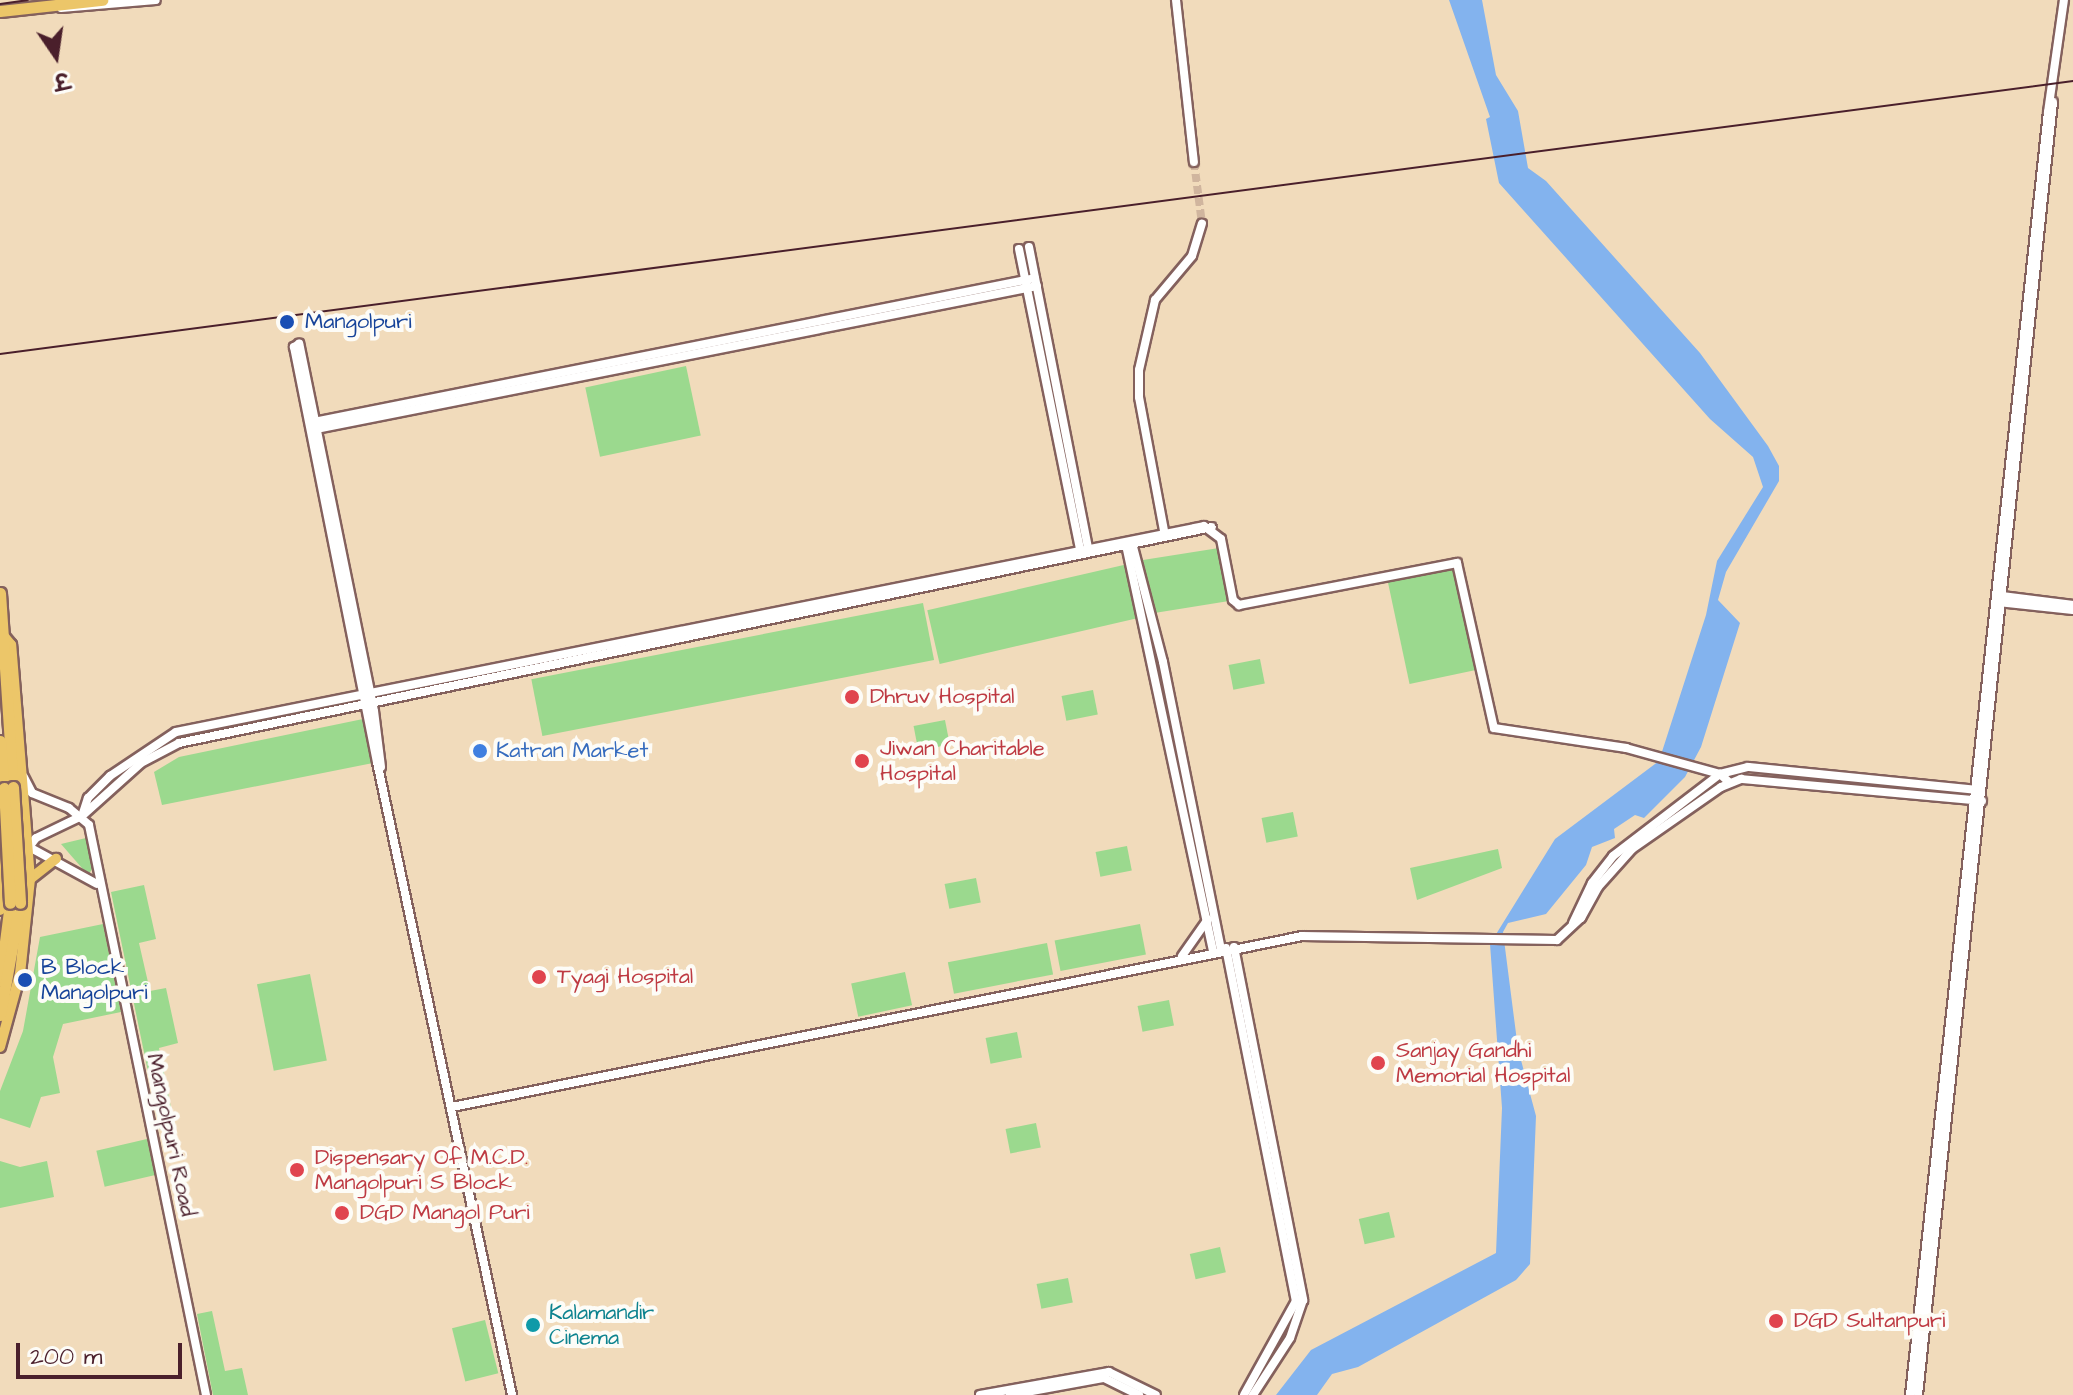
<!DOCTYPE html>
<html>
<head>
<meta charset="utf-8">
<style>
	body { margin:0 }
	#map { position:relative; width:2073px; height:1395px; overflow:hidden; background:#f1dbbb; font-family:"Architects Daughter","Playpen Sans Deva",sans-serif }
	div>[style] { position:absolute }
	.green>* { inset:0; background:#9bd98e; transform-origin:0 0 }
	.water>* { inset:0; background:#83b3ee }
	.tertiary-tunnel>* { height:8px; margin-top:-4px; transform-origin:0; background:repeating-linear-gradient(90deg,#d0b59e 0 8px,transparent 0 12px) }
	.roads { filter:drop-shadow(2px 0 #84615d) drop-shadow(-2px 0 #84615d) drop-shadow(0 2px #84615d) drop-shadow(0 -2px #84615d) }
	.tertiary>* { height:8px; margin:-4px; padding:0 4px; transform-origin:4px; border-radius:4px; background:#fff }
	.primary>* { height:10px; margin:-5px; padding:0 5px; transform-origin:5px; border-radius:5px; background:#ecc669 }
	.trunk>* { height:11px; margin:-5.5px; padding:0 5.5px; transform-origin:5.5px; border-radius:5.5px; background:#ecc669 }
	.rail>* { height:2px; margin:-1px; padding:0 1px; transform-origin:1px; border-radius:1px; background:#4a1f2b }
	.bridges { filter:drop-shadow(2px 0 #84615d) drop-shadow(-2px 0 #84615d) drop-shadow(0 2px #84615d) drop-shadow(0 -2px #84615d) }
	.trunk-bridge>* { height:11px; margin:-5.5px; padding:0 5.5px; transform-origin:5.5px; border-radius:5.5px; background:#ecc669 }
	.dots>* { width:22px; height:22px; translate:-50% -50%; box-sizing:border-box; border:4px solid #fdfcf7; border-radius:50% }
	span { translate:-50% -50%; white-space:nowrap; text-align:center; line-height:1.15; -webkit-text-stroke:8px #fdfcf7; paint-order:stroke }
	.transit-label { font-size:22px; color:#164399 }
	.left { translate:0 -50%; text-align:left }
	.health-label { font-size:22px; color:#be3a42 }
	.shop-label { font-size:22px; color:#366cbe }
	.street-label { font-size:22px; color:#4a1f2b }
	.culture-label { font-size:22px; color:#0d838f }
	.north { position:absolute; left:16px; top:16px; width:80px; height:80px; -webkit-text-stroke:6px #fdfcf7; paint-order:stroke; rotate:167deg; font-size:22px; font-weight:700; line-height:32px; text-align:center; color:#4a1f2b }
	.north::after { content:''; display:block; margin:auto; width:28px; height:36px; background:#4a1f2b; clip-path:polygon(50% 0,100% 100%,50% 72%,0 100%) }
	.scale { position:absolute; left:16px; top:1343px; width:166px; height:36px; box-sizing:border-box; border:4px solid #4a1f2b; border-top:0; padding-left:10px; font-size:24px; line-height:28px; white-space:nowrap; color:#4a1f2b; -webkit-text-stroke:6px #fdfcf7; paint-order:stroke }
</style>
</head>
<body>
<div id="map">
	<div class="green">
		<i style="left:686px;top:366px;width:71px;height:103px;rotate:78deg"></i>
		<i style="left:1219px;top:548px;width:54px;height:77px;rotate:81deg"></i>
		<i style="left:1128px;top:564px;width:55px;height:206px;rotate:77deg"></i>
		<i style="left:1455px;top:566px;width:106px;height:69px;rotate:78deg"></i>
		<i style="left:923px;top:603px;width:58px;height:399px;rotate:79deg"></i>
		<i style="left:1260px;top:659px;width:25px;height:32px;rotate:79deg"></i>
		<i style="left:1093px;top:690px;width:25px;height:32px;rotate:79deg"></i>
		<i style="clip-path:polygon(363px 719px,373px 763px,162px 805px,154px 772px,179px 757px)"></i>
		<i style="left:945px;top:720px;width:25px;height:32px;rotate:79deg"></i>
		<i style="left:1293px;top:812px;width:25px;height:32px;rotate:79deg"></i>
		<i style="clip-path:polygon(86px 838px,93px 868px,88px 875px,61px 844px)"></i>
		<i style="left:1127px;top:846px;width:25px;height:32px;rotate:79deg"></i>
		<i style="clip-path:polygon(1498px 849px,1502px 868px,1417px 900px,1410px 868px)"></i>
		<i style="left:976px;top:878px;width:25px;height:32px;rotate:79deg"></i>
		<i style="clip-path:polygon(144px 885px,156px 939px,139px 943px,150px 991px,166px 988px,178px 1043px,159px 1048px,175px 1127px,160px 1130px,111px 892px)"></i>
		<i style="clip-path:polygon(103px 924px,121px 1012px,63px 1024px,53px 1057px,60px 1093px,41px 1097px,30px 1128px,0 1118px,0 1091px,23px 1031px,40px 937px)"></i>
		<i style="left:1140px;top:924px;width:31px;height:87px;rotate:79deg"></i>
		<i style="left:1047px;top:943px;width:32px;height:101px;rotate:79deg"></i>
		<i style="left:905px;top:972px;width:34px;height:55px;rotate:78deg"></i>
		<i style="left:310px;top:974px;width:88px;height:54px;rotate:79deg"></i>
		<i style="left:1169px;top:1000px;width:26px;height:32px;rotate:79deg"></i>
		<i style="left:1017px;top:1032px;width:26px;height:32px;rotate:79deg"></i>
		<i style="left:1036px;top:1123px;width:25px;height:31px;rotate:79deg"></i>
		<i style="left:147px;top:1139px;width:37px;height:52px;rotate:77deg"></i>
		<i style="clip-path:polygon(0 1161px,20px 1167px,47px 1161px,54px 1197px,0 1208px)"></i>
		<i style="left:1389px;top:1212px;width:26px;height:31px;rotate:77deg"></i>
		<i style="left:1220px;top:1247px;width:26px;height:31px;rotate:77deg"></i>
		<i style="left:1068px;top:1278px;width:25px;height:32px;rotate:79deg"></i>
		<i style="clip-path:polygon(212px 1311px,225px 1371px,242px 1368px,248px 1395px,213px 1395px,197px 1314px)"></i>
		<i style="left:485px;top:1320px;width:55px;height:34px;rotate:76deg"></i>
	</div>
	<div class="water">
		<i style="clip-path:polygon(1449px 0,1482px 0,1496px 75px,1518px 111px,1528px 168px,1546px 181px,1700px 353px,1768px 446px,1779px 466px,1779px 481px,1726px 572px,1718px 600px,1740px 623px,1701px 747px,1685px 777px,1644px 818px,1635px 815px,1614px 829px,1615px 838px,1592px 847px,1586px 865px,1546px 914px,1508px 923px,1503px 932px,1518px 1049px,1536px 1116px,1530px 1264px,1516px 1280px,1358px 1367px,1332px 1374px,1317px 1395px,1276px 1395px,1311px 1350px,1496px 1253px,1502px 1108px,1490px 944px,1555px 839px,1659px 761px,1706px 615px,1717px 561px,1763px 487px,1753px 457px,1710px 419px,1499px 183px,1486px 119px,1490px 117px)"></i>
	</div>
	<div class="tertiary-tunnel">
		<i style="left:1194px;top:162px;width:63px;rotate:82.6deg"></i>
	</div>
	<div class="roads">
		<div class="tertiary">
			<i style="left:1176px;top:0;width:163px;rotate:83.7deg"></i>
			<i style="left:61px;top:8px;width:95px;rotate:-4.8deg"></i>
			<i style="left:1029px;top:247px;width:306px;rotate:78.9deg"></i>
			<i style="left:1019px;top:249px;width:306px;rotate:78.5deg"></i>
			<i style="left:314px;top:422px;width:735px;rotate:-11.29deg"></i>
			<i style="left:316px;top:429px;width:735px;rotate:-11.22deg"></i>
			<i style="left:1165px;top:536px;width:141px;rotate:-100.6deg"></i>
			<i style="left:1139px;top:397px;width:27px;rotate:-90deg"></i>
			<i style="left:1139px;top:370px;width:72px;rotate:-77.1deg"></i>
			<i style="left:1155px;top:300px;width:57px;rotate:-49.9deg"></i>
			<i style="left:1192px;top:256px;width:34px;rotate:-73deg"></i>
			<i style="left:1132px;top:543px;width:123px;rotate:75.4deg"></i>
			<i style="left:1163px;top:662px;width:293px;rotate:78.6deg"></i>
			<i style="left:1126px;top:545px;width:414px;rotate:77.9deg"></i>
			<i style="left:2002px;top:596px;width:72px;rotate:7.2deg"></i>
			<i style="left:1998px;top:602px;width:75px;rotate:6.1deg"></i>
			<i style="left:381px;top:767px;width:56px;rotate:-97.1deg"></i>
			<i style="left:374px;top:711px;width:375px;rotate:-101.5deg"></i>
			<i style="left:299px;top:344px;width:6px;rotate:149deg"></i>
			<i style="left:294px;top:347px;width:423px;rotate:78.7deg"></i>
			<i style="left:377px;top:762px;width:647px;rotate:77.96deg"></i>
			<i style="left:24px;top:777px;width:18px;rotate:63deg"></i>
			<i style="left:32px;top:793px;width:40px;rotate:22deg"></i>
			<i style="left:69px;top:808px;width:26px;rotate:40deg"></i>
			<i style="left:89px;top:825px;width:582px;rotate:78.4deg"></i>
			<i style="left:82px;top:816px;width:19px;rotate:-72deg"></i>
			<i style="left:88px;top:798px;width:31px;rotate:-45deg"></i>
			<i style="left:110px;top:776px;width:79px;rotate:-33.7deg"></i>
			<i style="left:176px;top:732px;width:1048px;rotate:-11.33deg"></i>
			<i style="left:1204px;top:526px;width:21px;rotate:37deg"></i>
			<i style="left:1221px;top:539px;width:62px;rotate:78.9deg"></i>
			<i style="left:1233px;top:600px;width:8px;rotate:40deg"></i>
			<i style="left:1239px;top:605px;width:222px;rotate:-10.9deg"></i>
			<i style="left:1457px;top:563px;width:169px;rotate:77.4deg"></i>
			<i style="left:1494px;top:728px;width:134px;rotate:8.6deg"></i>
			<i style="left:1626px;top:748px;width:98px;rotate:15.5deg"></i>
			<i style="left:1720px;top:774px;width:13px;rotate:42deg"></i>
			<i style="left:29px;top:847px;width:11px;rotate:-52deg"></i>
			<i style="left:36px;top:838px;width:51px;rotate:-25.6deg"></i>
			<i style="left:82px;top:816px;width:79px;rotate:-41.9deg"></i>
			<i style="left:141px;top:763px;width:43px;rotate:-27.8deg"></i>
			<i style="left:179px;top:743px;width:1055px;rotate:-11.81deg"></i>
			<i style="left:29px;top:847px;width:77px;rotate:28.6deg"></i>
			<i style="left:1573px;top:923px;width:44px;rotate:-64.6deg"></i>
			<i style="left:1592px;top:883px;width:34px;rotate:-52deg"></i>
			<i style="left:1613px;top:856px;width:135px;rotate:-37.5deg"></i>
			<i style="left:1720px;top:774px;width:29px;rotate:-14deg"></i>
			<i style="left:1748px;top:767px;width:232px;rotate:5.7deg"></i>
			<i style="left:1234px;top:947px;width:360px;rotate:78.9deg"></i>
			<i style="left:1303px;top:1300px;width:40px;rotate:108.9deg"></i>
			<i style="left:1290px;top:1338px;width:68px;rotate:123deg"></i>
			<i style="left:1226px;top:948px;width:360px;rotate:78.8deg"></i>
			<i style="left:1296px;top:1301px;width:107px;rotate:119deg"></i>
			<i style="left:1182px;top:956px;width:45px;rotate:-54.9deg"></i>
			<i style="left:452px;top:1107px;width:867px;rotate:-11.37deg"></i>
			<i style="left:1302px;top:936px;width:255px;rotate:0.9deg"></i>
			<i style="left:1557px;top:940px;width:33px;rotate:-43deg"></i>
			<i style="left:1581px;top:918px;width:35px;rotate:-61deg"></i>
			<i style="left:1598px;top:887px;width:51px;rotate:-48.2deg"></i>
			<i style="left:1632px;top:849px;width:108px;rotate:-34.9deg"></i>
			<i style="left:1721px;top:787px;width:22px;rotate:-22deg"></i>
			<i style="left:1741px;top:779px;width:242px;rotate:5.2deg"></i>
			<i style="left:980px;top:1395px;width:131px;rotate:-10.1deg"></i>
			<i style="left:1109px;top:1372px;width:52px;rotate:26.1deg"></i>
			<i style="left:1010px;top:1395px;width:96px;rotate:-10.3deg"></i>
			<i style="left:1104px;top:1378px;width:39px;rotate:26deg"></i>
			<i style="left:1910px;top:1395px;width:1290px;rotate:-83.86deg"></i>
			<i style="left:2048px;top:112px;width:113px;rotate:-81.9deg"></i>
			<i style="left:1918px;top:1395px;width:1300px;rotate:-84.04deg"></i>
		</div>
		<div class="primary">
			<i style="left:0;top:822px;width:88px;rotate:90deg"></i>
			<i style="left:30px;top:879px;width:33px;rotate:-38deg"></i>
			<i style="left:0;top:1047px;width:76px;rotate:-74.7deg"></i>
			<i style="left:20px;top:974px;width:96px;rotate:-84deg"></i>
			<i style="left:30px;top:879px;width:235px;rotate:-94.6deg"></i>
			<i style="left:11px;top:645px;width:13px;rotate:-129deg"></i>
		</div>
		<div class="trunk">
			<i style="left:0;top:11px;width:103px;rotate:-6.2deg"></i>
			<i style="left:0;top:593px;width:194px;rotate:86.2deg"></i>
			<i style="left:0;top:741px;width:47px;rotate:85.1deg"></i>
			<i style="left:0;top:980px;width:78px;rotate:-82.6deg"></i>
			<i style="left:0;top:1015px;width:114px;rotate:-79.9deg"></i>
		</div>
	</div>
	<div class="rail">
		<i style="left:0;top:4px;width:28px;rotate:-8deg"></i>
		<i style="left:0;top:354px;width:2091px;rotate:-7.5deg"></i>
	</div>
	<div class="bridges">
		<div class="trunk-bridge">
			<i style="left:13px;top:787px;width:116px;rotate:86.5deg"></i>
			<i style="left:4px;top:788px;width:115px;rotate:87deg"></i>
		</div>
	</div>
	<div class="dots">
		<i style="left:287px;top:322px;background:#1a4fb4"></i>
		<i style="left:852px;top:697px;background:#e0444e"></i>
		<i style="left:480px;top:751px;background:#3f7fe0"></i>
		<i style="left:862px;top:761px;background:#e0444e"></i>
		<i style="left:539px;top:977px;background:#e0444e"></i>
		<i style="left:25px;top:980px;background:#1a4fb4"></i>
		<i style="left:1378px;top:1063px;background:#e0444e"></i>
		<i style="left:297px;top:1170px;background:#e0444e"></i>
		<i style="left:342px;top:1213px;background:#e0444e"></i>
		<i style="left:1776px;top:1321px;background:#e0444e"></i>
		<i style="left:533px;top:1325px;background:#0f9aa8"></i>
	</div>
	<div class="transit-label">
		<span class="left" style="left:305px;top:322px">Mangolpuri</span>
		<span class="left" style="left:41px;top:980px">B Block<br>Mangolpuri</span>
	</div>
	<div class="health-label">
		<span class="left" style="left:870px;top:697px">Dhruv Hospital</span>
		<span class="left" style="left:880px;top:761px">Jiwan Charitable<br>Hospital</span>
		<span class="left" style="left:557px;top:977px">Tyagi Hospital</span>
		<span class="left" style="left:1396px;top:1063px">Sanjay Gandhi<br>Memorial Hospital</span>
		<span class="left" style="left:315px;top:1170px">Dispensary Of M.C.D.<br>Mangolpuri S Block</span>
		<span class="left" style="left:360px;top:1213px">DGD Mangol Puri</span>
		<span class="left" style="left:1794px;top:1321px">DGD Sultanpuri</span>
	</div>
	<div class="shop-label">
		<span class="left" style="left:496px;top:751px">Katran Market</span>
	</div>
	<div class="street-label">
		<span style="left:171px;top:1135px;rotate:78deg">Mangolpuri Road</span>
	</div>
	<div class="culture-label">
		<span class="left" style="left:549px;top:1325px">Kalamandir<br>Cinema</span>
	</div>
	<div class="north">उ</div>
	<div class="scale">200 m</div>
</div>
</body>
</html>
